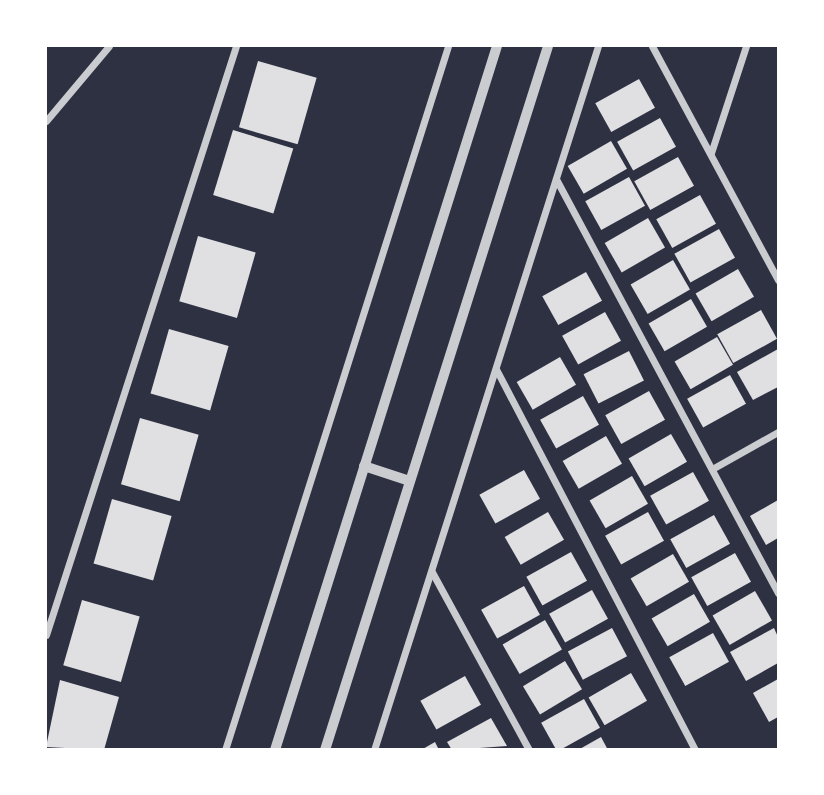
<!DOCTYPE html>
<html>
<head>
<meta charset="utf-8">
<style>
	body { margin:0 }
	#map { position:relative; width:824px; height:795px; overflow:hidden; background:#2d3142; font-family:"IBM Plex Serif",serif }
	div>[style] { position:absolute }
	.building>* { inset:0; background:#e0e0e3; transform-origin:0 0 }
	.minor>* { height:7px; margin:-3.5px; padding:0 3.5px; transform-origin:3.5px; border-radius:3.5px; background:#caccd0 }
	.tertiary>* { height:10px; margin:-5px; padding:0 5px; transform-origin:5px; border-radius:5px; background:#caccd0 }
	span { translate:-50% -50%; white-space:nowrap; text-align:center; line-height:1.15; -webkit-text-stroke:5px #fff; paint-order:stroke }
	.frame { position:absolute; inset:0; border:47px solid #fff; pointer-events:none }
</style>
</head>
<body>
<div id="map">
	<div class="building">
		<i style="left:258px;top:61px;width:61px;height:69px;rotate:16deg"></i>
		<i style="left:639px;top:79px;width:33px;height:50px;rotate:61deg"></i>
		<i style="left:660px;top:118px;width:33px;height:49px;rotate:61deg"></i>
		<i style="left:233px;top:130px;width:63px;height:68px;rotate:17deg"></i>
		<i style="left:611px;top:141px;width:32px;height:50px;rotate:60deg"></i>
		<i style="left:678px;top:157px;width:33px;height:50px;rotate:61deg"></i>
		<i style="left:629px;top:177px;width:33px;height:50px;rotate:61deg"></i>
		<i style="left:700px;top:195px;width:33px;height:50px;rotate:61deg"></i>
		<i style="left:648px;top:218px;width:34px;height:50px;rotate:60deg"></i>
		<i style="left:719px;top:229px;width:33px;height:51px;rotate:61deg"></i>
		<i style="left:198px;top:236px;width:60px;height:68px;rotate:16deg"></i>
		<i style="left:673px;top:260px;width:34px;height:49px;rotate:60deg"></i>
		<i style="left:738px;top:269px;width:32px;height:49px;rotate:60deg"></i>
		<i style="left:586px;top:272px;width:33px;height:50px;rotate:61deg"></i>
		<i style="left:691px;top:299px;width:32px;height:49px;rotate:60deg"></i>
		<i style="left:761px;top:310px;width:33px;height:50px;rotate:61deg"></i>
		<i style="left:605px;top:312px;width:33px;height:49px;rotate:61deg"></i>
		<i style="left:169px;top:329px;width:62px;height:67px;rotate:16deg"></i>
		<i style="left:717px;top:337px;width:32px;height:49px;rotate:60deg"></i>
		<i style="clip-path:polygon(778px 349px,778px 387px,753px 400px,737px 372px)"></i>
		<i style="left:629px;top:351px;width:33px;height:51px;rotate:63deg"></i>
		<i style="left:560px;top:357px;width:32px;height:50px;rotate:60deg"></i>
		<i style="left:730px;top:375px;width:33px;height:49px;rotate:61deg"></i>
		<i style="left:649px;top:391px;width:33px;height:50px;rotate:61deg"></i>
		<i style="left:583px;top:396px;width:33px;height:49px;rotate:61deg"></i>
		<i style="left:140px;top:418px;width:61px;height:69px;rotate:16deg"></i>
		<i style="left:671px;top:434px;width:32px;height:49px;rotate:60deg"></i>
		<i style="left:606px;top:436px;width:32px;height:50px;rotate:60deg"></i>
		<i style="left:524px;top:470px;width:33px;height:51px;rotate:61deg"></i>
		<i style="left:693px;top:472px;width:33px;height:49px;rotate:61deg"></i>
		<i style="left:632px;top:476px;width:32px;height:49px;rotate:60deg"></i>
		<i style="left:112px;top:499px;width:62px;height:67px;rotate:16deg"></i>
		<i style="clip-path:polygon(778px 500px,778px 538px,766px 545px,750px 516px)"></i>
		<i style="left:548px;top:512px;width:32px;height:50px;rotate:60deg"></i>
		<i style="left:648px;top:512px;width:33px;height:49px;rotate:61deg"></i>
		<i style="left:714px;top:515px;width:33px;height:50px;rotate:61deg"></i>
		<i style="left:571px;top:552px;width:33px;height:51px;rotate:61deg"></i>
		<i style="left:735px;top:553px;width:33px;height:50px;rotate:61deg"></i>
		<i style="left:673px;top:554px;width:32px;height:49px;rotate:60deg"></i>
		<i style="left:524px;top:586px;width:33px;height:49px;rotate:61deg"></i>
		<i style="left:592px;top:590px;width:33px;height:49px;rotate:61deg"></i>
		<i style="left:755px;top:591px;width:34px;height:49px;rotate:60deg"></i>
		<i style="left:694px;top:594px;width:32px;height:49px;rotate:60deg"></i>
		<i style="left:82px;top:600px;width:60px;height:68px;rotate:16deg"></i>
		<i style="left:545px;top:620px;width:34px;height:49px;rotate:60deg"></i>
		<i style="left:612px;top:628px;width:32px;height:50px;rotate:62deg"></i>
		<i style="clip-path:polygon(774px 628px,778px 637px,778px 663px,746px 681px,730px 652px)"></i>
		<i style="left:713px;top:633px;width:33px;height:50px;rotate:61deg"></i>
		<i style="left:565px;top:661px;width:33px;height:49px;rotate:59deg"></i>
		<i style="left:631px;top:673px;width:32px;height:49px;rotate:60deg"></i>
		<i style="left:465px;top:676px;width:33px;height:51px;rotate:61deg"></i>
		<i style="clip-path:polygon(778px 679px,778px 717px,769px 722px,753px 693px)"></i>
		<i style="clip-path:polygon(60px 680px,119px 697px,104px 750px,46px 747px)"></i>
		<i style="left:584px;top:699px;width:33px;height:49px;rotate:61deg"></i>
		<i style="clip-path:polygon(491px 718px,507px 746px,452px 750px,447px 742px)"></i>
		<i style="clip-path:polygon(601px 737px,608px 750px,578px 750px)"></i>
		<i style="clip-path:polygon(435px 742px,439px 750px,421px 750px)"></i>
	</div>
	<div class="minor">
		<i style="left:652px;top:46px;width:266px;rotate:61.7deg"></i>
		<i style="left:46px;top:121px;width:98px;rotate:-50deg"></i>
		<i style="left:711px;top:153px;width:113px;rotate:-71.9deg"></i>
		<i style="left:556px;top:179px;width:470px;rotate:61.8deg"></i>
		<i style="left:496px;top:369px;width:430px;rotate:62.4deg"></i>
		<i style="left:712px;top:469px;width:76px;rotate:-29.3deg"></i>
		<i style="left:432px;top:572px;width:203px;rotate:61.4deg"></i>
		<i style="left:46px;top:635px;width:619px;rotate:-72.12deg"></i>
		<i style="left:225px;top:750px;width:738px;rotate:-72.42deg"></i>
		<i style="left:374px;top:750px;width:739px;rotate:-72.35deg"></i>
	</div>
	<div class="tertiary">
		<i style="left:364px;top:466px;width:48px;rotate:18.1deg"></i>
		<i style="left:275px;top:750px;width:738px;rotate:-72.5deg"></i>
		<i style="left:325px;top:750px;width:738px;rotate:-72.42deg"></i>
	</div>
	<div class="frame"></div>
</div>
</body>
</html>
